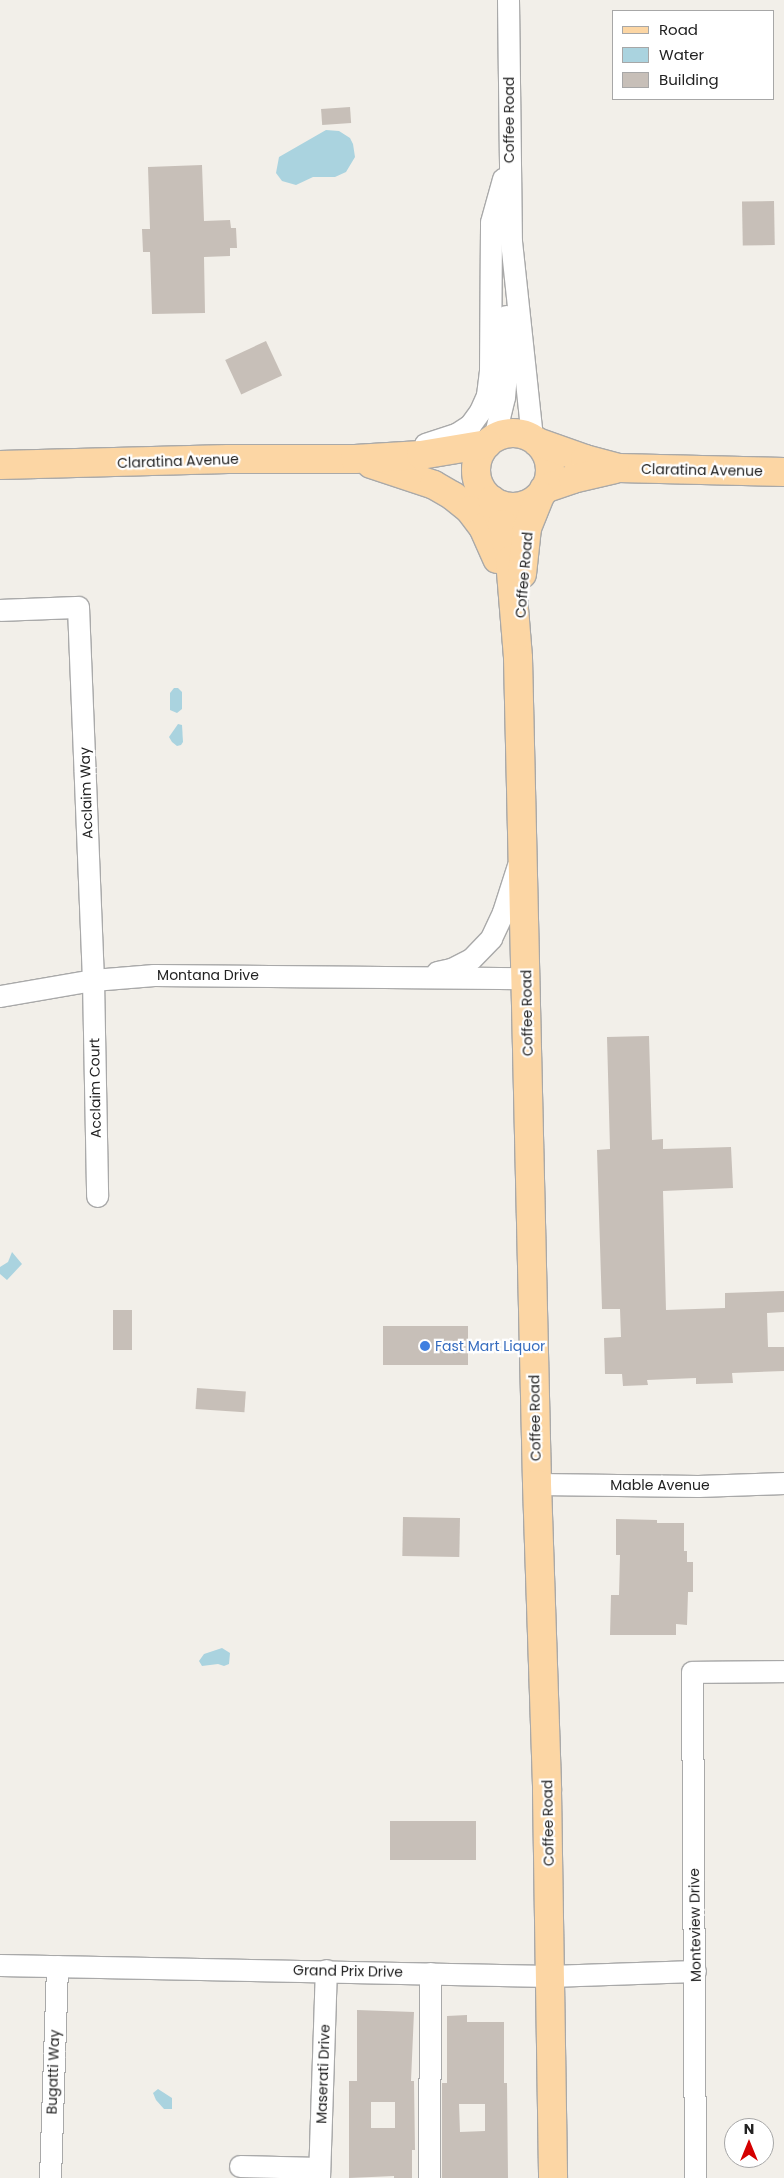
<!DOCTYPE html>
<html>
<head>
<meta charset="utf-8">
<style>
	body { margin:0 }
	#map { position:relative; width:784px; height:2178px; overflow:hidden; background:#f2efe9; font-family:Poppins,sans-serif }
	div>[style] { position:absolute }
	.water>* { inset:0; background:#aad3df }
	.building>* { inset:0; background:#c7bfb8; transform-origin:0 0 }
	.roads { filter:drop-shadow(1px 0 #a9a9a9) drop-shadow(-1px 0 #a9a9a9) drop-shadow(0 1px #a9a9a9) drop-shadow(0 -1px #a9a9a9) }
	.minor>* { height:21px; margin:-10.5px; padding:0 10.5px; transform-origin:10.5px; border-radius:10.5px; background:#fff }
	.major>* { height:28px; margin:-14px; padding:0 14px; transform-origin:14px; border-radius:14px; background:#fcd6a4 }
	.major>.ring { margin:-14px; padding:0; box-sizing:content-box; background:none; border:28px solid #fcd6a4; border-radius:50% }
	.dots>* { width:14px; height:14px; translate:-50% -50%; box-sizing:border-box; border:2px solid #fff; border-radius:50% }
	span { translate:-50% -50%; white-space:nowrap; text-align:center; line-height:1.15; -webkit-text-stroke:4.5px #fff; paint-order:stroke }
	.street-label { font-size:14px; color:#222 }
	.shop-label { font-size:14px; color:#366cbe }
	.left { translate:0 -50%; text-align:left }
	.legend { position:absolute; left:612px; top:10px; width:162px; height:90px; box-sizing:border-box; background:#fff; border:1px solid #a7a7a7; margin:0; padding:6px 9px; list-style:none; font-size:15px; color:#222 }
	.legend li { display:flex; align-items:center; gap:10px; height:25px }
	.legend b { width:25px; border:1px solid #a7a7a7 }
	.north { position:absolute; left:724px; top:2118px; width:50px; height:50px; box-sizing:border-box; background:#fff; border:1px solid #a7a7a7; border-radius:50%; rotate:0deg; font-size:14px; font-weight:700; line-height:20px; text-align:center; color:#222 }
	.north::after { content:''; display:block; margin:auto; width:18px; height:22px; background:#d40000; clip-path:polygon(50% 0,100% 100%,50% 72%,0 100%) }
</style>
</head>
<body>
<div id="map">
	<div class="water">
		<i style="clip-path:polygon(326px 130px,339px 131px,350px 138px,353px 144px,355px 157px,346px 172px,335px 177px,313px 177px,296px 185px,282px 181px,276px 173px,279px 157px)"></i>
		<i style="clip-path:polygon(174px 688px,178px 688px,182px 692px,182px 709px,177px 713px,170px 710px,170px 693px)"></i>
		<i style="clip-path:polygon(178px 724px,182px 725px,183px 742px,181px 745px,177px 746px,172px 742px,169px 737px)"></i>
		<i style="clip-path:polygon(12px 1252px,22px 1264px,7px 1280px,0 1274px,0 1267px,8px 1262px)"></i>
		<i style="clip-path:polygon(222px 1648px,230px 1653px,229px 1664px,224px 1666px,218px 1664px,202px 1666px,199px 1661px,204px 1654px)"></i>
		<i style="clip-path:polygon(158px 2089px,172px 2098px,172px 2109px,164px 2109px,156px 2100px,153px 2093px)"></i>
	</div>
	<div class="building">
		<i style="left:350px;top:107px;width:16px;height:29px;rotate:86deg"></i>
		<i style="clip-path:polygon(202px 165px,204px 221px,230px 220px,231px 228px,236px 228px,237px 248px,230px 248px,230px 256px,204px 257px,205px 313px,152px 314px,150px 252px,143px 252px,142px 229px,150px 229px,148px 167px)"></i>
		<i style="left:774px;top:201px;width:44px;height:32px;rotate:89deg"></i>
		<i style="left:266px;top:341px;width:38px;height:45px;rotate:65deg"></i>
		<i style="clip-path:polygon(649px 1036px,652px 1140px,663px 1139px,663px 1149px,731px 1147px,733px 1188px,663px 1191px,666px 1310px,725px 1308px,725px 1293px,784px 1291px,784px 1312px,767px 1313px,768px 1347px,784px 1347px,784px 1371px,732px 1373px,733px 1383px,696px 1384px,696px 1378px,647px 1380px,648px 1385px,623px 1386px,622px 1374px,605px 1374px,604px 1338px,621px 1337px,620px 1309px,602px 1309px,597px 1150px,610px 1149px,607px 1037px)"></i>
		<i style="left:113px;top:1310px;width:19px;height:40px"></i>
		<i style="left:383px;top:1326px;width:85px;height:39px"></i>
		<i style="left:197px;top:1388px;width:49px;height:21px;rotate:4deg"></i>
		<i style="left:403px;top:1517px;width:57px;height:39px;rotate:1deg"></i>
		<i style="clip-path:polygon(616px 1519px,657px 1520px,657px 1523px,684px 1523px,684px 1551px,687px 1551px,687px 1562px,693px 1562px,693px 1592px,688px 1592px,687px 1625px,676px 1624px,676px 1635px,610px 1635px,611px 1595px,619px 1595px,620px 1555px,616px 1555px)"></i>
		<i style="left:390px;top:1821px;width:86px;height:39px"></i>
		<i style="clip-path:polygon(evenodd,357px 2010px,414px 2012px,411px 2081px,414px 2081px,415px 2150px,412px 2150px,412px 2178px,394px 2178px,394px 2176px,349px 2178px,349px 2081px,357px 2081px,357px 2010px,371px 2102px,395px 2102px,395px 2128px,371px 2128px,371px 2102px)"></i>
		<i style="clip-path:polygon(evenodd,467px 2015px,467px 2022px,504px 2022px,504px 2083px,507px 2083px,508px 2178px,442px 2178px,442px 2083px,447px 2083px,447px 2016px,467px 2015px,459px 2104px,485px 2104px,485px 2131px,460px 2132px,459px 2104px)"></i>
	</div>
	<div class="roads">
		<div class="minor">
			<i style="left:508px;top:0;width:241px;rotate:89.3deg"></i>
			<i style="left:511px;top:241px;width:199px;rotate:83.9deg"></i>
			<i style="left:494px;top:438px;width:42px;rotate:-76.3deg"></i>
			<i style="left:504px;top:397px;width:23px;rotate:-85deg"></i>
			<i style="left:506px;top:374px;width:58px;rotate:-90deg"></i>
			<i style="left:425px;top:444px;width:33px;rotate:-18deg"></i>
			<i style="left:456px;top:434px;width:17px;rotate:-33deg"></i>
			<i style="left:470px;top:425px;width:17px;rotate:-54deg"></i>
			<i style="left:480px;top:411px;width:17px;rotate:-66deg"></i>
			<i style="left:487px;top:395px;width:24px;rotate:-83deg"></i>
			<i style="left:490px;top:371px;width:149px;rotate:-89.6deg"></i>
			<i style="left:491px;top:222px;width:45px;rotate:-74.4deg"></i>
			<i style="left:0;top:610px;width:78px;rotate:-2.2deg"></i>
			<i style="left:78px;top:607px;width:373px;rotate:87.7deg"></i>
			<i style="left:93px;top:980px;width:216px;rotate:88.9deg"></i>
			<i style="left:437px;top:972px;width:14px;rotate:-12deg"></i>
			<i style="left:451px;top:969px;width:22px;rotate:-27deg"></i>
			<i style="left:471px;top:959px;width:29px;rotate:-46deg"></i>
			<i style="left:491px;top:938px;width:29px;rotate:-65deg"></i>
			<i style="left:503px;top:912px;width:49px;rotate:-72.3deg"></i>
			<i style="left:0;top:996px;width:94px;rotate:-9.8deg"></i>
			<i style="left:93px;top:980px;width:61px;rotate:-4.7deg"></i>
			<i style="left:154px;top:975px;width:372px;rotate:0.5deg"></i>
			<i style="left:537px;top:1484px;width:161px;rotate:0.7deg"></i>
			<i style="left:698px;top:1486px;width:86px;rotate:-2deg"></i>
			<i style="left:0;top:1965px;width:550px;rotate:1.15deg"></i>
			<i style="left:550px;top:1976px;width:145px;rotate:-2deg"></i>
			<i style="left:240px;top:2166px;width:79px;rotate:1.5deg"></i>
			<i style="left:50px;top:2178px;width:212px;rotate:-88.1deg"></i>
			<i style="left:319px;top:2178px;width:208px;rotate:-88.1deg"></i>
			<i style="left:429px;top:2178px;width:205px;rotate:-89.7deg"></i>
			<i style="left:695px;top:2178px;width:506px;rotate:-90.34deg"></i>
			<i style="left:692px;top:1672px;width:92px;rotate:-0.6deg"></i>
		</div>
		<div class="major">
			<i class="ring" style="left:476px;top:433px;width:46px;height:46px"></i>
			<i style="left:537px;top:442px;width:51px;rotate:19.5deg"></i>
			<i style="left:585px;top:459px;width:35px;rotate:15deg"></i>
			<i style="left:619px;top:468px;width:165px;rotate:1.4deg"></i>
			<i style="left:371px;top:464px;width:66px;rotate:18.4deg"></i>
			<i style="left:434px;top:485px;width:22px;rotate:30deg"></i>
			<i style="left:453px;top:496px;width:22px;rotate:39deg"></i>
			<i style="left:470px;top:510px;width:21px;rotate:53deg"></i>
			<i style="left:483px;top:527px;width:35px;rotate:66deg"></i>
			<i style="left:0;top:465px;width:228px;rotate:-1.5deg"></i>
			<i style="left:228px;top:459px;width:127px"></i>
			<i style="left:355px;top:459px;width:66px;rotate:-3.5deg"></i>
			<i style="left:421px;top:455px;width:67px;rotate:-9.5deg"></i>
			<i style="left:544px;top:489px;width:31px;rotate:-19deg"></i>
			<i style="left:573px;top:479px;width:43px;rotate:-13.4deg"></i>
			<i style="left:492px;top:500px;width:26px;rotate:67deg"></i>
			<i style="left:502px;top:524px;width:37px;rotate:77deg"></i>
			<i style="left:510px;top:560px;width:98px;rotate:85.3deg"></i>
			<i style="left:518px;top:658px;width:826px;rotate:88.68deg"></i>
			<i style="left:537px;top:1484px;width:307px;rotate:88.1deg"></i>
			<i style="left:547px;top:1791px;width:387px;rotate:89.1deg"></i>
			<i style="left:522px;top:574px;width:46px;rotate:-83.8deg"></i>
			<i style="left:527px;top:528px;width:35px;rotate:-68deg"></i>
		</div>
	</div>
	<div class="dots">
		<i style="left:425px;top:1346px;background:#3f7fe0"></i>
	</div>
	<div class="street-label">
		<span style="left:509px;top:120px;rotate:-90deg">Coffee Road</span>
		<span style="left:178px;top:461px;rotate:-2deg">Claratina Avenue</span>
		<span style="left:702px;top:470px;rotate:1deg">Claratina Avenue</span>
		<span style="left:524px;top:575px;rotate:-85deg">Coffee Road</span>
		<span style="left:86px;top:793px;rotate:-92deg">Acclaim Way</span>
		<span style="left:208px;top:975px">Montana Drive</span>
		<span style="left:527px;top:1013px;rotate:-91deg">Coffee Road</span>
		<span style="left:95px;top:1088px;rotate:-91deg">Acclaim Court</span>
		<span style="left:535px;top:1418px;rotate:-91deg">Coffee Road</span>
		<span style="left:660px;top:1485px">Mable Avenue</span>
		<span style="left:548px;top:1823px;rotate:-91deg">Coffee Road</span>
		<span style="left:695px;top:1925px;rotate:-91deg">Monteview Drive</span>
		<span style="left:348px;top:1971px;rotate:1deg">Grand Prix Drive</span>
		<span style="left:53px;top:2072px;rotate:-88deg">Bugatti Way</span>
		<span style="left:323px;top:2074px;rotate:-88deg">Maserati Drive</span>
	</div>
	<div class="shop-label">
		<span class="left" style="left:435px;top:1346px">Fast Mart Liquor</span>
	</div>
	<ul class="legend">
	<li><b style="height:6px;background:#fcd6a4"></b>Road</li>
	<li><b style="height:14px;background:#aad3df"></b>Water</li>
	<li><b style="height:14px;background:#c7bfb8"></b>Building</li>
	</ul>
	<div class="north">N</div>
</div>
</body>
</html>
